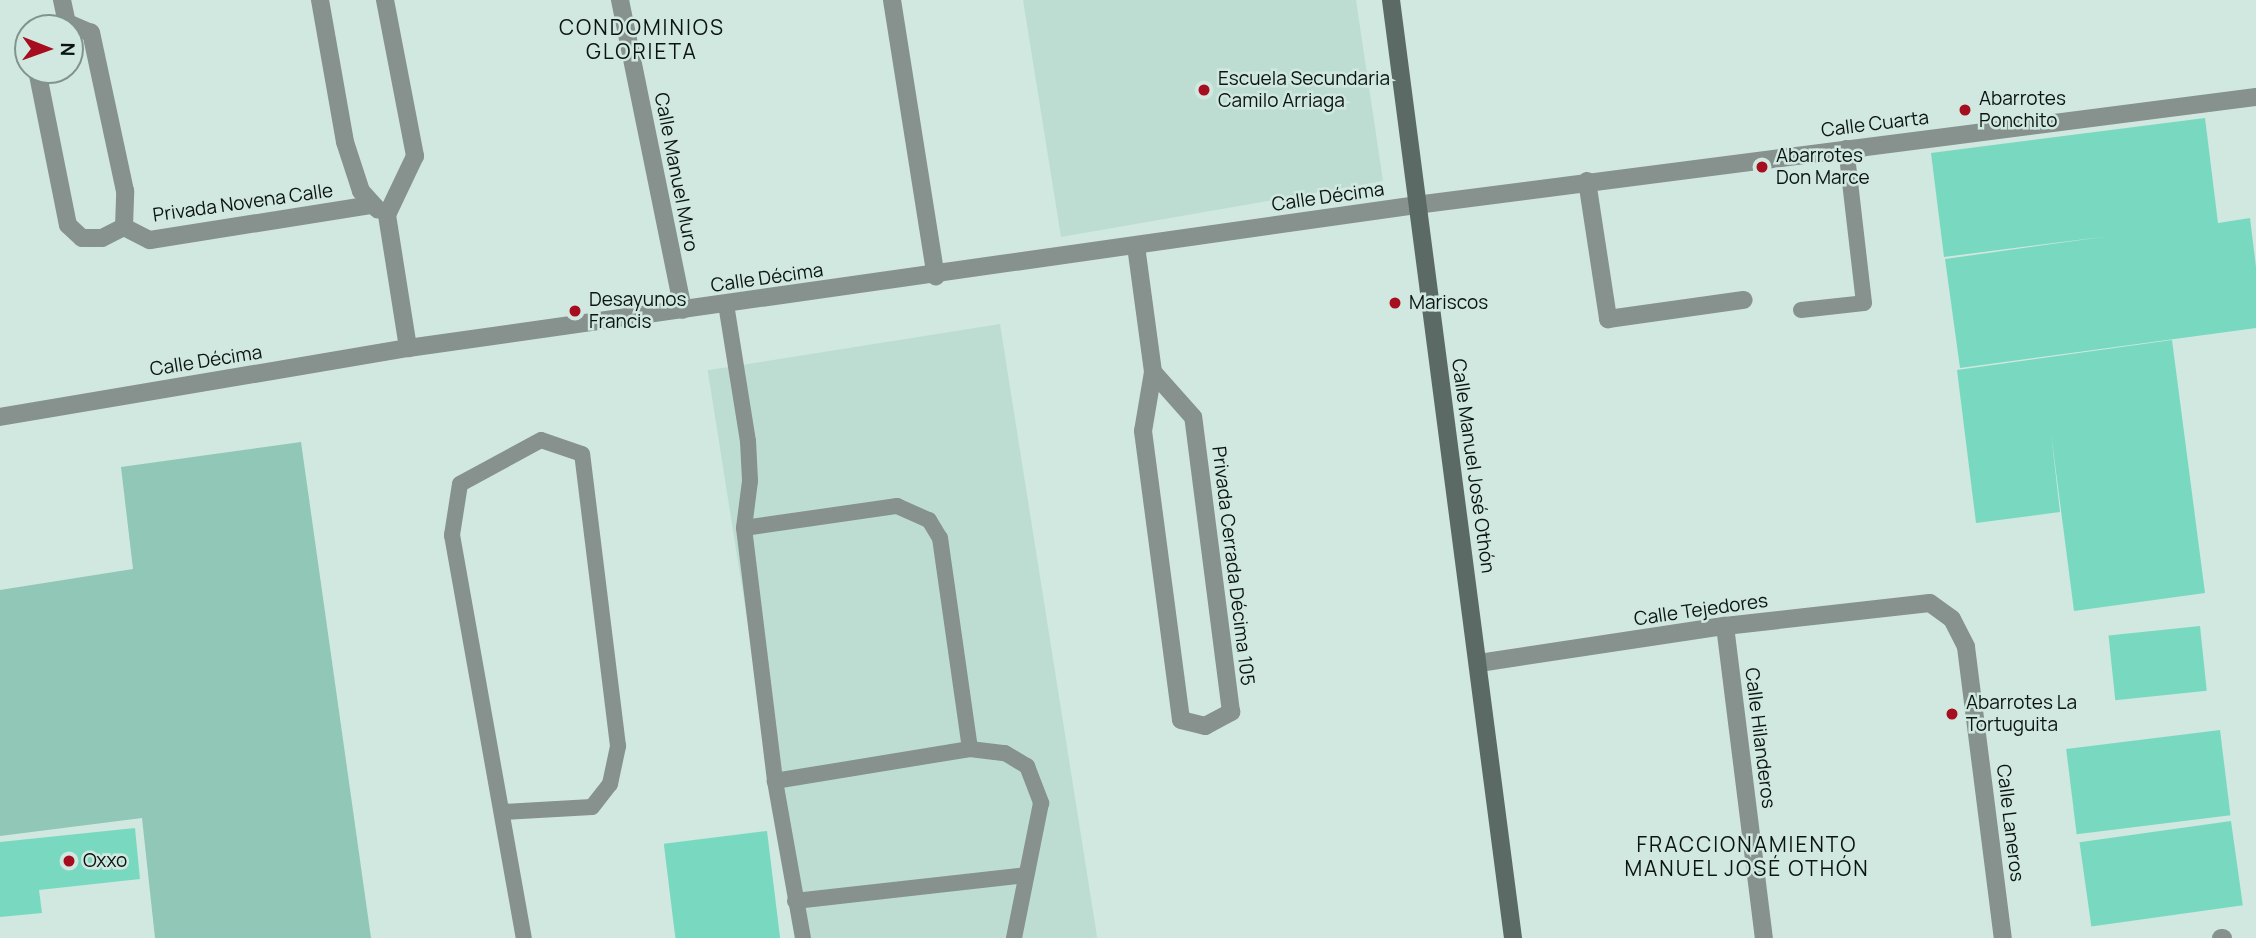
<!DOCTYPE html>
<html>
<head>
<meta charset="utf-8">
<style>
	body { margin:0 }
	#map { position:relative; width:2256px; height:938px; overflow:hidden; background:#d0e8e0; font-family:Manrope,sans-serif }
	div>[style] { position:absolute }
	.built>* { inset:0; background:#bdddd3; transform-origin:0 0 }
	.green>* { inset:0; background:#90c7b7 }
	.building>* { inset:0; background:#79d9c0; transform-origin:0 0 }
	.lane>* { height:16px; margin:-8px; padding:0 8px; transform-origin:8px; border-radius:8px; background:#87918e }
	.street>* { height:18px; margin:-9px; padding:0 9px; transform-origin:9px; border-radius:9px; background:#87918e }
	.secondary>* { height:18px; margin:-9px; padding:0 9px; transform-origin:9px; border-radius:9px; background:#5c6a66 }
	.dots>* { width:19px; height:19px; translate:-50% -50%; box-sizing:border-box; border:4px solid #d0e8e0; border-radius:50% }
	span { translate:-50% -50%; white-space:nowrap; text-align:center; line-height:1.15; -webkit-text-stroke:5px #d0e8e0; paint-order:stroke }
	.poi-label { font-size:19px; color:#0c1411 }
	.left { translate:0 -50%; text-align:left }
	.street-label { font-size:19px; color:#0c1411 }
	.neighbourhood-label { font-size:21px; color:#0c1411; letter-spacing:2px }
	.north { position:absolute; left:14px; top:14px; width:70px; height:70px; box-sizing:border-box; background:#d0e8e0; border:2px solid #82938d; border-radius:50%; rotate:91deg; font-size:19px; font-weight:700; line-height:28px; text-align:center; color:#0c1411 }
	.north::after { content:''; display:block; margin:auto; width:24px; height:32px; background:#a60d1e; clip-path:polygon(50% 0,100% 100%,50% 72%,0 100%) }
</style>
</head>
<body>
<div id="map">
	<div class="built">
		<i style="clip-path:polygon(1023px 0,1356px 0,1383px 181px,1061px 237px)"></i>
		<i style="left:1000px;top:324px;width:621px;height:296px;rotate:81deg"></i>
	</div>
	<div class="green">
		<i style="clip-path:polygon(301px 442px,371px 938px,155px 938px,142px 818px,0 836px,0 590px,133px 569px,121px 467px)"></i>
	</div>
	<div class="building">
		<i style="clip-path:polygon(2205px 118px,2218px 223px,2250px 218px,2256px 267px,2256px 328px,1960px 368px,1945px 259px,2110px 236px,1944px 257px,1931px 153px)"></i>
		<i style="clip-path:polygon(2172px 340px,2205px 593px,2074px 611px,2051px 433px,2060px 512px,1976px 523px,1957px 370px)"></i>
		<i style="left:2200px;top:626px;width:65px;height:92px;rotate:84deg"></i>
		<i style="left:2220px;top:730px;width:86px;height:155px;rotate:83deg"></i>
		<i style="left:2231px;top:821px;width:85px;height:153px;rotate:82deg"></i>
		<i style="clip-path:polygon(135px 828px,140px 879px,39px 890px,42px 913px,0 917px,0 842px)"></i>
		<i style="left:767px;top:831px;width:108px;height:104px;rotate:83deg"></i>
	</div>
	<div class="lane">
		<i style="left:726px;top:304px;width:139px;rotate:80.9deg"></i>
		<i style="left:748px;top:441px;width:40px;rotate:87.1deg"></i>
		<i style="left:750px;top:481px;width:47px;rotate:97.3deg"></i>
		<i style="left:744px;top:528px;width:155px;rotate:-8.2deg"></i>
		<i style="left:897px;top:506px;width:35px;rotate:24deg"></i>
		<i style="left:929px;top:520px;width:21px;rotate:59deg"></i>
		<i style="left:940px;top:538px;width:213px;rotate:81.9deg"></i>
		<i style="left:970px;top:749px;width:198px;rotate:170.7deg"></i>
		<i style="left:1801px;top:310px;width:63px;rotate:-6.3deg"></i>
		<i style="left:1864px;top:303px;width:156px;rotate:-96.6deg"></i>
		<i style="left:744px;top:528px;width:255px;rotate:83deg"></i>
		<i style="left:775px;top:781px;width:159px;rotate:79.9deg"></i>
		<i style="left:970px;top:749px;width:35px;rotate:7deg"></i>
		<i style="left:1005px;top:753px;width:26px;rotate:31deg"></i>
		<i style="left:1027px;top:766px;width:40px;rotate:69deg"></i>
		<i style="left:1041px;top:803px;width:138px;rotate:101.3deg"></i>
		<i style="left:502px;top:812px;width:90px;rotate:-3.2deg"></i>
		<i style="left:592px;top:807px;width:29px;rotate:-52deg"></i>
		<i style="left:610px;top:784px;width:39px;rotate:-78deg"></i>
		<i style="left:618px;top:746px;width:294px;rotate:-97deg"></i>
		<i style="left:582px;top:454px;width:43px;rotate:-161.1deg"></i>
		<i style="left:541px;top:440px;width:92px;rotate:151.5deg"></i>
		<i style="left:460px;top:484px;width:52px;rotate:98.9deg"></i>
		<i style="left:452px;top:535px;width:409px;rotate:79.9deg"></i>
		<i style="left:795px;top:901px;width:231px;rotate:-6.4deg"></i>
	</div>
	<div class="street">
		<i style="left:62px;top:0;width:24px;rotate:78deg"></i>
		<i style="left:320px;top:0;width:144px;rotate:80deg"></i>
		<i style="left:345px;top:142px;width:52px;rotate:71.9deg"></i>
		<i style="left:361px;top:191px;width:25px;rotate:48deg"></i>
		<i style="left:385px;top:0;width:159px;rotate:79.1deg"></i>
		<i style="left:415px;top:156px;width:65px;rotate:115.4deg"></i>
		<i style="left:387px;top:215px;width:135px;rotate:81deg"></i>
		<i style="left:620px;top:0;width:316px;rotate:78.5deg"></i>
		<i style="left:892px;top:0;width:280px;rotate:81deg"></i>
		<i style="left:37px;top:70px;width:158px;rotate:78.7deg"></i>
		<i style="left:68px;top:225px;width:19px;rotate:43deg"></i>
		<i style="left:82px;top:238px;width:20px"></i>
		<i style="left:102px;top:238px;width:25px;rotate:-27deg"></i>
		<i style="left:124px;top:227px;width:36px;rotate:-88deg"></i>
		<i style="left:125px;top:191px;width:162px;rotate:-102.1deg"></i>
		<i style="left:91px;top:33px;width:26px;rotate:-157deg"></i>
		<i style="left:1587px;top:181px;width:140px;rotate:81.3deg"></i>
		<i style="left:1608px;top:319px;width:137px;rotate:-8deg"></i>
		<i style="left:124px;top:227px;width:29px;rotate:27deg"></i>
		<i style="left:150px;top:240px;width:223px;rotate:-9deg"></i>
		<i style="left:1136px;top:246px;width:127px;rotate:82.3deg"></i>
		<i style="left:1153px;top:372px;width:60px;rotate:99.6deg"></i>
		<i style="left:1143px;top:431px;width:291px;rotate:82.5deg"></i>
		<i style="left:1181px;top:720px;width:25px;rotate:14deg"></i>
		<i style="left:1205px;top:726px;width:30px;rotate:-28deg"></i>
		<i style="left:1231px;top:712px;width:297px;rotate:-97.3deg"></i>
		<i style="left:1193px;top:417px;width:60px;rotate:-131.6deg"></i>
		<i style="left:0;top:417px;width:414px;rotate:-9.6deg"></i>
		<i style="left:408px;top:348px;width:1018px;rotate:-8.07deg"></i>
		<i style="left:1416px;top:205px;width:847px;rotate:-7.33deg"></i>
		<i style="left:1725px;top:626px;width:314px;rotate:82.9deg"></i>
		<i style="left:1479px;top:663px;width:249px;rotate:-8.6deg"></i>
		<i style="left:1725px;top:626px;width:206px;rotate:-6.4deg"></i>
		<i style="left:1930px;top:603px;width:27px;rotate:36deg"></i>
		<i style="left:1952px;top:619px;width:31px;rotate:63deg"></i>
		<i style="left:1966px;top:647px;width:293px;rotate:82.8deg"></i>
		<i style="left:2221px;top:938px;width:2px"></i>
	</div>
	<div class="secondary">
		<i style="left:1391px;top:0;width:946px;rotate:82.59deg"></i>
	</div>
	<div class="dots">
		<i style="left:1204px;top:90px;background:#a60d1e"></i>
		<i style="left:1965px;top:110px;background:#a60d1e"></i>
		<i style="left:1762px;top:167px;background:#a60d1e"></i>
		<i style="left:1395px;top:303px;background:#a60d1e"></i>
		<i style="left:575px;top:311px;background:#a60d1e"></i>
		<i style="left:1952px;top:714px;background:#a60d1e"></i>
		<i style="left:69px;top:861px;background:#a60d1e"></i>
	</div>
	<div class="poi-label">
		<span class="left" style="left:1218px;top:90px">Escuela Secundaria<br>Camilo Arriaga</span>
		<span class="left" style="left:1979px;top:110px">Abarrotes<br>Ponchito</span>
		<span class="left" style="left:1776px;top:167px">Abarrotes<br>Don Marce</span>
		<span class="left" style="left:589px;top:311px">Desayunos<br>Francis</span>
		<span class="left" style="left:1409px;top:303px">Mariscos</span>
		<span class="left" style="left:1966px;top:714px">Abarrotes La<br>Tortuguita</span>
		<span class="left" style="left:83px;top:861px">Oxxo</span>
	</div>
	<div class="street-label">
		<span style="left:1875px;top:124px;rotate:-7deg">Calle Cuarta</span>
		<span style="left:676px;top:172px;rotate:79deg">Calle Manuel Muro</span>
		<span style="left:1328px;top:197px;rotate:-8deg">Calle Décima</span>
		<span style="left:243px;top:203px;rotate:-8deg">Privada Novena Calle</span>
		<span style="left:767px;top:278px;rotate:-8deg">Calle Décima</span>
		<span style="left:206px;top:361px;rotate:-9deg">Calle Décima</span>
		<span style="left:1473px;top:466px;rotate:82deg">Calle Manuel José Othón</span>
		<span style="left:1233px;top:566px;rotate:83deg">Privada Cerrada Décima 105</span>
		<span style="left:1701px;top:610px;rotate:-8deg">Calle Tejedores</span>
		<span style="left:1760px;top:738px;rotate:83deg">Calle Hilanderos</span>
		<span style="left:2010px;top:823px;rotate:83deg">Calle Laneros</span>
	</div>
	<div class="neighbourhood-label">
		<span style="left:642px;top:39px">CONDOMINIOS<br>GLORIETA</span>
		<span style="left:1747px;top:856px">FRACCIONAMIENTO<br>MANUEL JOSÉ OTHÓN</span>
	</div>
	<div class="north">N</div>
</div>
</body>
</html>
